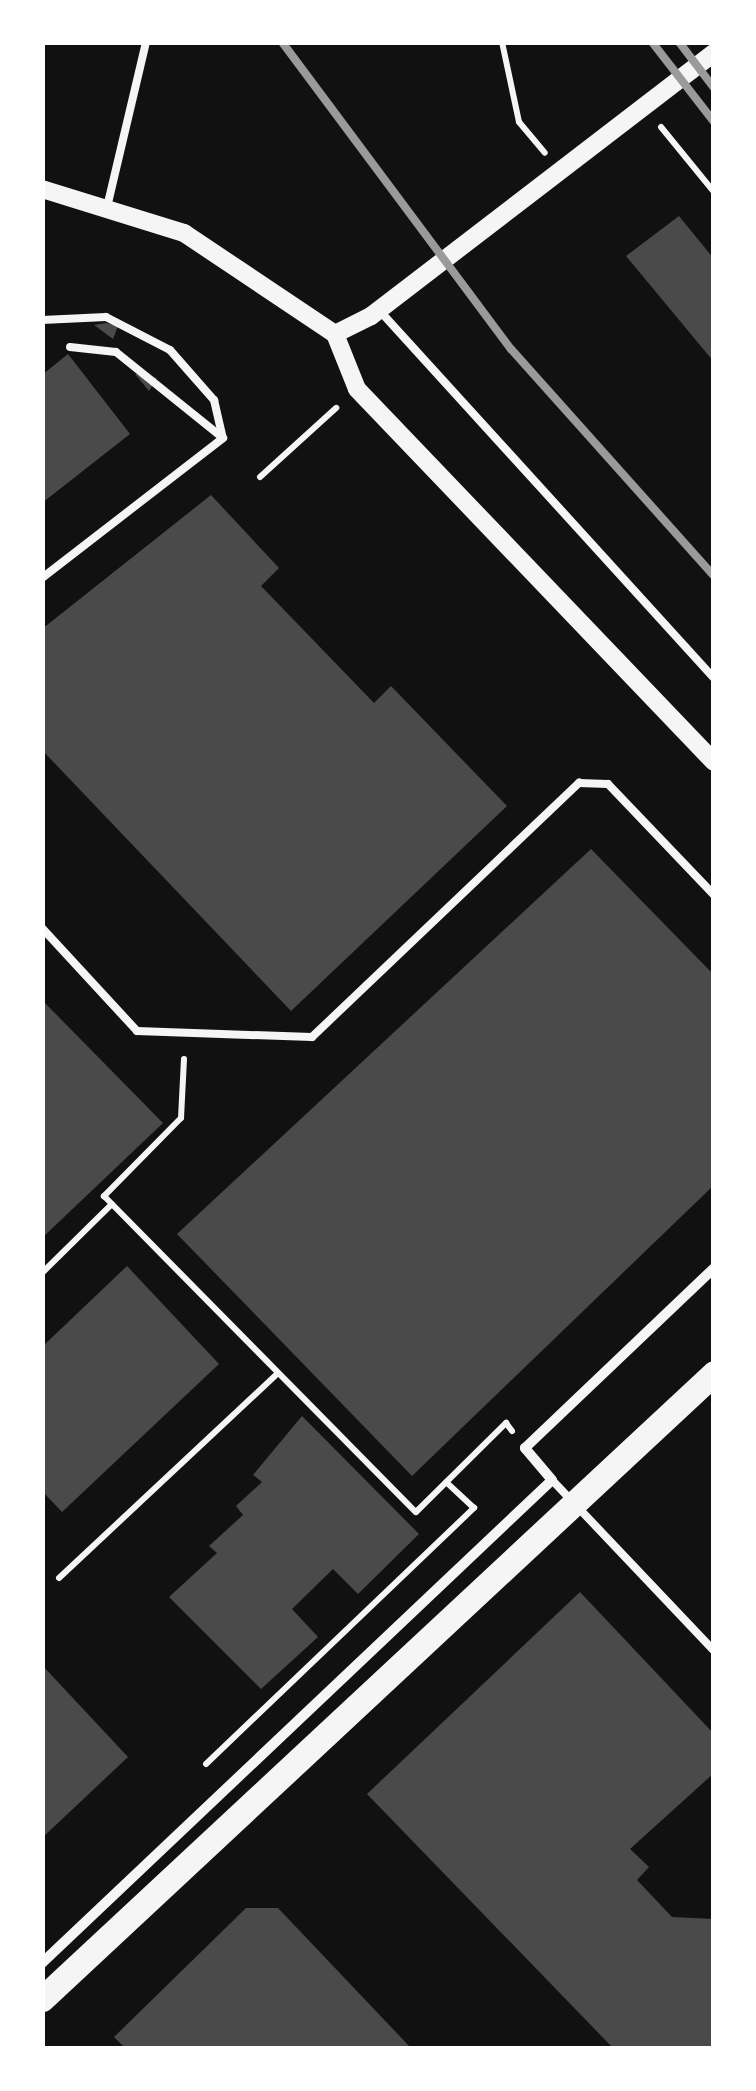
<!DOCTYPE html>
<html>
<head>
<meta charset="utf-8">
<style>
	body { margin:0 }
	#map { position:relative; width:756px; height:2091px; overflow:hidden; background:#111; font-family:"Open Sans",sans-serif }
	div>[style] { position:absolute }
	.building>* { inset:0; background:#4a4a4a }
	.path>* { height:6px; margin:-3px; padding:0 3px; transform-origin:3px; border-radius:3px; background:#f5f5f5 }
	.service>* { height:8px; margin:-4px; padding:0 4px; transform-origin:4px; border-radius:4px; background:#f5f5f5 }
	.minor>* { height:10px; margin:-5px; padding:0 5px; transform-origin:5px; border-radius:5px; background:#f5f5f5 }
	.tertiary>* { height:18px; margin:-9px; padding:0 9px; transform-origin:9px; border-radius:9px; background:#f5f5f5 }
	.primary>* { height:25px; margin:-12.5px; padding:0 12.5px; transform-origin:12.5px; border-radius:12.5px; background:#f5f5f5 }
	.rail>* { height:8px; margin:-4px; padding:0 4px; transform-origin:4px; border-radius:4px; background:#9a9a9a }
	span { translate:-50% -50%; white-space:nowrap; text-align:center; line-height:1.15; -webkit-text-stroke:8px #fff; paint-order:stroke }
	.frame { position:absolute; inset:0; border:45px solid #fff; pointer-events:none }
</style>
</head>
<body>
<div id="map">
	<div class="building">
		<i style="clip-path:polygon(679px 216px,714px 259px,714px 362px,626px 256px)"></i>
		<i style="clip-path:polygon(94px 325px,106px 323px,118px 326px,113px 339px)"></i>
		<i style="clip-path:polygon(68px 354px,130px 434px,42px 503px,42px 375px)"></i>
		<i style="clip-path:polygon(135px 374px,143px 374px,157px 378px,149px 391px)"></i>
		<i style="clip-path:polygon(211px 495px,279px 568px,261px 586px,374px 703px,391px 686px,507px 806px,291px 1011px,42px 750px,42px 629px)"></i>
		<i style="clip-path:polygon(591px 849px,714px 975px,714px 1185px,412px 1476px,177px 1234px)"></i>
		<i style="clip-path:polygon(42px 1000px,163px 1123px,42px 1238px)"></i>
		<i style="clip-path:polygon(127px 1266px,219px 1364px,62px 1512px,42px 1491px,42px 1347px)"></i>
		<i style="clip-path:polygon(302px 1416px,419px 1534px,358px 1594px,333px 1569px,292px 1609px,318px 1637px,261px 1689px,169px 1597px,217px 1553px,209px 1546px,243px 1515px,236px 1506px,262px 1482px,253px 1475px)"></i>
		<i style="clip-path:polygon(580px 1592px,714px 1734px,714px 1773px,630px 1849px,649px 1867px,637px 1880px,672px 1917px,714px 1919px,714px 2048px,613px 2048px,367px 1794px)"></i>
		<i style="clip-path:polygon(42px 1665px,128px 1757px,42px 1838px)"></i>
		<i style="clip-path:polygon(246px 1908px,278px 1908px,411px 2048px,125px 2048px,114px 2037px)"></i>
	</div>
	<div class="path">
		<i style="left:502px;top:42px;width:82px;rotate:78deg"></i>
		<i style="left:519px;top:122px;width:40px;rotate:50deg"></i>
		<i style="left:661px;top:127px;width:84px;rotate:50.8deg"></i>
		<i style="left:260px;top:477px;width:103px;rotate:-42.2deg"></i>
		<i style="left:184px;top:1059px;width:59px;rotate:92.9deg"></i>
		<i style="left:181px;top:1118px;width:110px;rotate:134.6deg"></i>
		<i style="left:104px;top:1196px;width:444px;rotate:45.4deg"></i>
		<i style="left:416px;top:1512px;width:127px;rotate:-44.7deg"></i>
		<i style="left:506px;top:1423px;width:10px;rotate:53deg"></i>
		<i style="left:42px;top:1273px;width:98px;rotate:-44.6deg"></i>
		<i style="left:59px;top:1578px;width:296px;rotate:-43.1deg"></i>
		<i style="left:206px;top:1764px;width:371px;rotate:-43.7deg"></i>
		<i style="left:474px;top:1508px;width:38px;rotate:-137deg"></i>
	</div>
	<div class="service">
		<i style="left:108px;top:203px;width:165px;rotate:-76.7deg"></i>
		<i style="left:379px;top:310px;width:498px;rotate:47.7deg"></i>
		<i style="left:42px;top:320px;width:64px;rotate:-2.7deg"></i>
		<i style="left:106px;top:317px;width:72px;rotate:27.3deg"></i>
		<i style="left:170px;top:350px;width:67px;rotate:48.7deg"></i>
		<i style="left:214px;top:400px;width:39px;rotate:77deg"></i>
		<i style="left:70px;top:347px;width:46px;rotate:6.2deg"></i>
		<i style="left:116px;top:352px;width:137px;rotate:38.8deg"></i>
		<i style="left:42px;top:578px;width:229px;rotate:-37.7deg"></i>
		<i style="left:42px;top:928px;width:140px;rotate:47.3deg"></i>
		<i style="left:137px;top:1031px;width:175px;rotate:2deg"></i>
		<i style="left:312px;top:1037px;width:369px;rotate:-43.6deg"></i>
		<i style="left:579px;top:783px;width:29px;rotate:2deg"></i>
		<i style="left:608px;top:784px;width:153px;rotate:46.3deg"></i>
		<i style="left:552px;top:1480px;width:236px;rotate:46.5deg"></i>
	</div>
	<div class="minor">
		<i style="left:42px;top:1963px;width:702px;rotate:-43.44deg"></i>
		<i style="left:552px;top:1480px;width:42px;rotate:-130.2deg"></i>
		<i style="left:525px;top:1448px;width:261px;rotate:-43.6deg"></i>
	</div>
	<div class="tertiary">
		<i style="left:42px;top:189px;width:149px;rotate:17.2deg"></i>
		<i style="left:184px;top:233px;width:182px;rotate:33.8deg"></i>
		<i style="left:335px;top:334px;width:59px;rotate:68.2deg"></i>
		<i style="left:357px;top:389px;width:516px;rotate:46.26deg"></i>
		<i style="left:335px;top:334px;width:40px;rotate:-26.6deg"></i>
		<i style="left:371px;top:316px;width:432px;rotate:-37.5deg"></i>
	</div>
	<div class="primary">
		<i style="left:42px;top:1999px;width:918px;rotate:-42.97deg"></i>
	</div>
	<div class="rail">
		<i style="left:282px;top:42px;width:383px;rotate:53.3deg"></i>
		<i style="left:511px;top:349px;width:305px;rotate:48.2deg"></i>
		<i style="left:652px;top:42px;width:101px;rotate:52.2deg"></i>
		<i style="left:679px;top:42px;width:58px;rotate:52.7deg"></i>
	</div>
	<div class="frame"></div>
</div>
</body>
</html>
